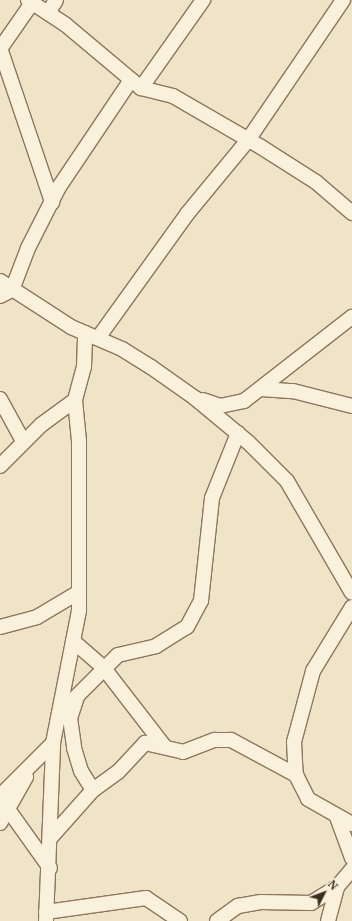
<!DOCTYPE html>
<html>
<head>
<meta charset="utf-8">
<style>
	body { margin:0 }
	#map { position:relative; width:352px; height:921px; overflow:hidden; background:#f0e4c8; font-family:"Noto Serif",serif }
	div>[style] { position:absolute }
	.roads { filter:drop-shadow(1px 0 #8d765c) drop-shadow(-1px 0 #8d765c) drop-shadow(0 1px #8d765c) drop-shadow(0 -1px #8d765c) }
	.minor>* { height:14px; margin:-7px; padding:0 7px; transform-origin:7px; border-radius:7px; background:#faf1dc }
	span { translate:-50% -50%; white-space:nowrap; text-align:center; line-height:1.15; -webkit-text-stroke:3px #f7eed8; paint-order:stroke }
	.north { position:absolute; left:304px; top:873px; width:40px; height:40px; -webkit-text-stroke:3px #f7eed8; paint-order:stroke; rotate:48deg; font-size:11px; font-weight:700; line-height:16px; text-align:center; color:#3d2e20 }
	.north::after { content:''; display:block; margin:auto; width:14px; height:18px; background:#3d2e20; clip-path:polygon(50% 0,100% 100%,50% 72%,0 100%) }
</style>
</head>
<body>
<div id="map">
	<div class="roads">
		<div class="minor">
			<i style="left:28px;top:0;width:45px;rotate:33.3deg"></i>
			<i style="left:66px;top:25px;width:98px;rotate:40deg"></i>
			<i style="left:141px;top:88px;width:33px;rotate:14deg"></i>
			<i style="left:173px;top:96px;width:102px;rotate:30.1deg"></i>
			<i style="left:261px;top:147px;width:65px;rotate:32.5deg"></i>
			<i style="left:316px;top:182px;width:48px;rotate:40.7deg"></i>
			<i style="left:48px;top:13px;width:15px;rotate:-58deg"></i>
			<i style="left:0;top:48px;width:163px;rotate:71.3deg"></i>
			<i style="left:0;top:49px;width:56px;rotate:-55.2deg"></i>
			<i style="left:141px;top:88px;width:108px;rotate:-54.8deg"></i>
			<i style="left:0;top:281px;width:85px;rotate:32.9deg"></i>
			<i style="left:71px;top:327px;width:56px;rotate:23.3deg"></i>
			<i style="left:122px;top:349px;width:34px;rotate:32deg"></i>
			<i style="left:151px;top:367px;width:54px;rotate:35.2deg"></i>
			<i style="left:195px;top:398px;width:69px;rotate:39.7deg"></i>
			<i style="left:248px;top:442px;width:55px;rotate:45deg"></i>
			<i style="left:287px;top:481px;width:129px;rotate:59.9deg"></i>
			<i style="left:0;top:296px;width:13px;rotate:-27deg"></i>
			<i style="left:12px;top:290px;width:45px;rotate:-69.1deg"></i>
			<i style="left:28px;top:248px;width:68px;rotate:-63.1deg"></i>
			<i style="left:59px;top:187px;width:129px;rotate:-56.1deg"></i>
			<i style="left:98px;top:338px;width:153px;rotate:-54.3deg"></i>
			<i style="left:187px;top:214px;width:96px;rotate:-50.5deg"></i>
			<i style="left:248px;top:140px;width:169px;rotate:-55.8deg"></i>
			<i style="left:261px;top:389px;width:32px;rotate:4deg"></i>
			<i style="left:293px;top:391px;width:61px;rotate:14.3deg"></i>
			<i style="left:0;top:399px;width:48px;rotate:61.3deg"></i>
			<i style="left:203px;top:400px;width:18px;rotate:19deg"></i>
			<i style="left:220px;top:406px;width:25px;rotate:-12deg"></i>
			<i style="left:244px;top:401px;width:137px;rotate:-37.9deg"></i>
			<i style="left:0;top:466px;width:58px;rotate:-45deg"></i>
			<i style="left:41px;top:425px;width:42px;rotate:-36.3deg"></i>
			<i style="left:352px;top:607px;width:75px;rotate:121.4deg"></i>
			<i style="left:313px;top:671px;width:73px;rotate:105deg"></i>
			<i style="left:294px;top:742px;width:33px;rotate:87deg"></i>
			<i style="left:296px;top:775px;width:27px;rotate:63deg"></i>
			<i style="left:308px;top:799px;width:51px;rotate:29.6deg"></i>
			<i style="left:0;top:627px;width:38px;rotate:-15deg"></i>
			<i style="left:37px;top:617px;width:49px;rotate:-30.8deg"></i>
			<i style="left:73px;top:641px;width:40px;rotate:41deg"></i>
			<i style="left:103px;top:667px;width:100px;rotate:52.3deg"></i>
			<i style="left:77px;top:697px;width:22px;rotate:108deg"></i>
			<i style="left:70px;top:718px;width:30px;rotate:82deg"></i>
			<i style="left:74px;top:748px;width:24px;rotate:73deg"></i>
			<i style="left:81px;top:771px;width:22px;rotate:58deg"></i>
			<i style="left:59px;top:714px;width:83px;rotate:-45deg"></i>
			<i style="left:118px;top:655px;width:39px;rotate:-13deg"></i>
			<i style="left:156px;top:646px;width:36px;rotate:-32deg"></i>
			<i style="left:187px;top:627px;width:30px;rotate:-62deg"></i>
			<i style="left:201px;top:601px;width:104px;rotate:-83.9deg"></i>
			<i style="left:212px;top:498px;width:70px;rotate:-68.2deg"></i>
			<i style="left:0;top:796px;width:75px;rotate:-45deg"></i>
			<i style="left:0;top:798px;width:86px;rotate:54.5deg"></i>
			<i style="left:337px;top:817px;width:44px;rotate:69.9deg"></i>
			<i style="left:0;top:823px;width:53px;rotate:-60.5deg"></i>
			<i style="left:52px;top:836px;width:62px;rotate:-48.3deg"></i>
			<i style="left:93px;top:790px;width:31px;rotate:-36deg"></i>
			<i style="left:118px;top:772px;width:40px;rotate:-47deg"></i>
			<i style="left:145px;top:743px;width:39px;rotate:13deg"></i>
			<i style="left:183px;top:752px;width:34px;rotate:-21deg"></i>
			<i style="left:215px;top:740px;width:16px"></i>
			<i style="left:231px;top:740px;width:74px;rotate:28.3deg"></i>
			<i style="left:46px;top:912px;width:101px;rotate:-8deg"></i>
			<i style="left:146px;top:898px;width:41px;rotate:34.1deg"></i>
			<i style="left:46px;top:921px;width:178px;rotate:-87.7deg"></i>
			<i style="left:53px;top:743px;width:136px;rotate:-78.9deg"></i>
			<i style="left:79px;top:610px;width:169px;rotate:-90deg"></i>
			<i style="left:79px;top:441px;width:41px;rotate:-95.6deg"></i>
			<i style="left:75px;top:400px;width:34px;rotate:-75deg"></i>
			<i style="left:84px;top:367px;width:34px;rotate:-88deg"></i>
			<i style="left:217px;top:921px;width:26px;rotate:-36deg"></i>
			<i style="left:238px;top:906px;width:23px;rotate:-10deg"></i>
			<i style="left:261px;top:902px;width:50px;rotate:1.1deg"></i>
			<i style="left:311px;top:903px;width:31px;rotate:-32deg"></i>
			<i style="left:328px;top:921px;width:35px;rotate:-75deg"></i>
			<i style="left:337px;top:887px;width:23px;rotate:-50deg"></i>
		</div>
	</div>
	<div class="north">N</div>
</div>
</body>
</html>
